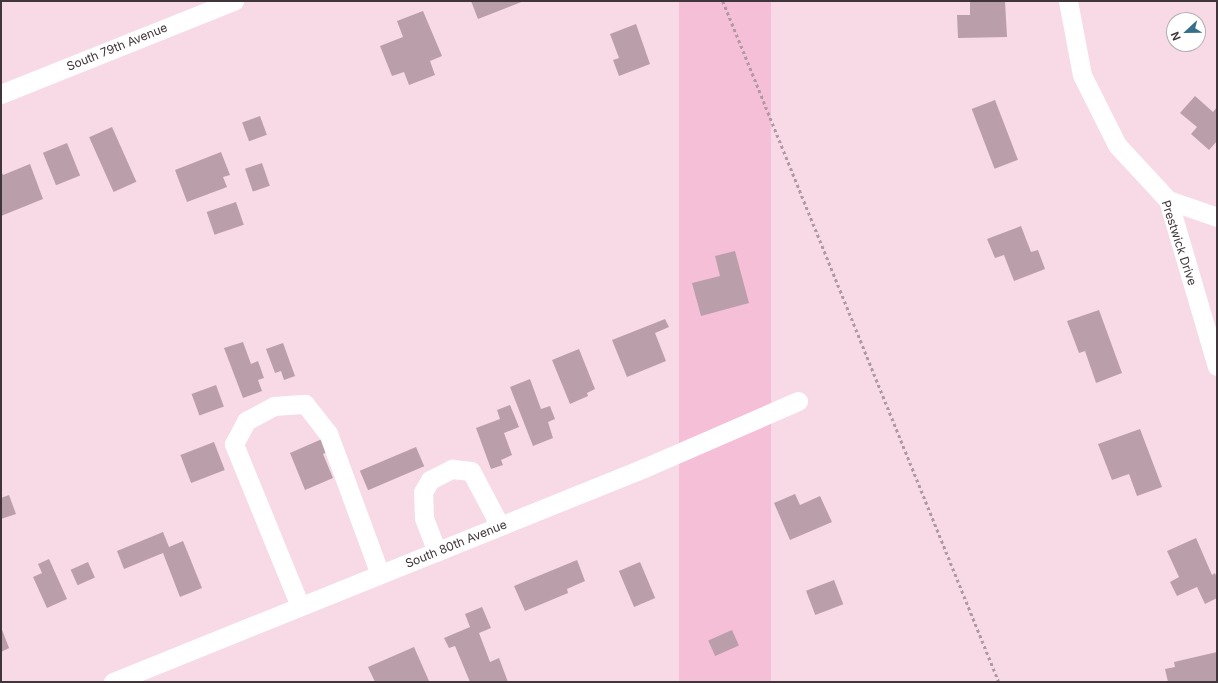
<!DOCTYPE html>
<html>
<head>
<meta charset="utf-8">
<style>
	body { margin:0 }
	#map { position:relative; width:1218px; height:683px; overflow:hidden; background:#f7dae6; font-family:Inter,sans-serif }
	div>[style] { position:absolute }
	.green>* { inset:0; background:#f5bfd7; transform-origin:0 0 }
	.building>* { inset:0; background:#ba9eaa; transform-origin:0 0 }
	.path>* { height:2.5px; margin-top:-1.25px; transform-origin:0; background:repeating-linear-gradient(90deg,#af99a3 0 3px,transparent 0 6px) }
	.minor>* { height:19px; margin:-9.5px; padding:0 9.5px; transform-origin:9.5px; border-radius:9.5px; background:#fff }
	span { translate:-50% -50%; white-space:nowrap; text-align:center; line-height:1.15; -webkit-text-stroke:3.5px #fff; paint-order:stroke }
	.street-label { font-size:12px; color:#40353a }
	.frame { position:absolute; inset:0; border:2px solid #40353a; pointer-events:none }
	.north { position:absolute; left:1166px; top:12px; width:40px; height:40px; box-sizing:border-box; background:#fff; border:1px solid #b3aeb0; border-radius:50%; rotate:248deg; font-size:11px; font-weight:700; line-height:16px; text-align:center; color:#40353a }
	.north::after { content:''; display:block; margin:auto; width:14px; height:18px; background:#366f88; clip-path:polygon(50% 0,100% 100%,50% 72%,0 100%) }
</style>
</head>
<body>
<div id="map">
	<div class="green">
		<i style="left:679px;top:1px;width:92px;height:736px"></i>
	</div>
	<div class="building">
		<i style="clip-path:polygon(471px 1px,524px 1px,478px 19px)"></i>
		<i style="clip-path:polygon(970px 1px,1005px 1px,1007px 37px,958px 38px,957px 15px,970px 15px)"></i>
		<i style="clip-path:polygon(423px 11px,442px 56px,430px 61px,435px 75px,409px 85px,404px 72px,392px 76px,380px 46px,403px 37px,397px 21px)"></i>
		<i style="clip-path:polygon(636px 24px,650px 64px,619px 76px,613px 60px,619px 58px,610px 34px)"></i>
		<i style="clip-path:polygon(1195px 96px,1213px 112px,1217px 107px,1217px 141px,1209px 150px,1191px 134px,1197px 127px,1180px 113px)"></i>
		<i style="left:995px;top:100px;width:64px;height:25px;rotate:69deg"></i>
		<i style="left:260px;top:116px;width:20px;height:19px;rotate:70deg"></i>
		<i style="left:112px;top:127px;width:60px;height:25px;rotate:66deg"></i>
		<i style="left:67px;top:143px;width:35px;height:26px;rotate:68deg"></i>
		<i style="clip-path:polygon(221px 152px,230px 175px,223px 177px,227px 187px,187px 202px,175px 170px)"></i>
		<i style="left:262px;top:163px;width:24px;height:18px;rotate:71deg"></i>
		<i style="clip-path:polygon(30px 164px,43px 199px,1px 216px,1px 171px,3px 175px)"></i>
		<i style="left:236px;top:202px;width:24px;height:31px;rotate:71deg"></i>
		<i style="clip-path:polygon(1021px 226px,1031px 252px,1038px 250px,1045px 269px,1014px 281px,1004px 255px,995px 258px,987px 239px)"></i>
		<i style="clip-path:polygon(735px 251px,749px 303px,701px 316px,692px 283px,720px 276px,715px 256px)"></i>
		<i style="clip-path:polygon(1099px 310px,1122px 373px,1096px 383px,1085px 351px,1079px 353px,1067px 321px)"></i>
		<i style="clip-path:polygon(665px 319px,669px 327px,655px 333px,666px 361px,627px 377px,612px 340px)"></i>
		<i style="clip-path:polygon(243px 342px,251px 364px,258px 361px,264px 378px,258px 380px,262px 391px,243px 398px,224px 348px)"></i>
		<i style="clip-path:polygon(283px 343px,295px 376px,284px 380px,281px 371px,275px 373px,266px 349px)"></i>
		<i style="clip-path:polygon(579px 349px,595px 389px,587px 393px,588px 396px,570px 404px,552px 360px)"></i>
		<i style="clip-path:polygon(530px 379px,541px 409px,550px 406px,555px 419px,548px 422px,553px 438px,533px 446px,510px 387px)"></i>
		<i style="left:216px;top:385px;width:23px;height:26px;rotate:70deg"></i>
		<i style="clip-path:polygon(510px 405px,519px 427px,504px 433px,512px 455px,501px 460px,503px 465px,491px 469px,476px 428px,500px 419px,497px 410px)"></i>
		<i style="clip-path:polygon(1140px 429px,1162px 487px,1137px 496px,1129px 474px,1112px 480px,1098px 444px)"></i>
		<i style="clip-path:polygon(322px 439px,327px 452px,323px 454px,333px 478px,305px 490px,290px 453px)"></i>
		<i style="left:214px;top:442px;width:30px;height:36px;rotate:69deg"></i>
		<i style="left:416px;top:447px;width:21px;height:61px;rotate:67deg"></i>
		<i style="clip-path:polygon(795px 494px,800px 505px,820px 496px,832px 522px,790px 540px,774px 503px)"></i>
		<i style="clip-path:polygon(9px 495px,16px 514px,1px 519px,1px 498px)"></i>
		<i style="clip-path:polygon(163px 532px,169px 547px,183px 541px,202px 588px,180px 597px,163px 553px,124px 569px,117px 551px)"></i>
		<i style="clip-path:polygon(1196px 538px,1212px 575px,1215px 573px,1217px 578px,1217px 598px,1205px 604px,1197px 587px,1177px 596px,1170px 582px,1179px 577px,1167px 551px)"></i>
		<i style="clip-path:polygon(49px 559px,67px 599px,47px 608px,33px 577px,42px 573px,38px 564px)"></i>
		<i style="clip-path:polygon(577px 560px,585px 581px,567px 589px,568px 593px,525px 611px,514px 586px)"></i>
		<i style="left:88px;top:562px;width:17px;height:19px;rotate:66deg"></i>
		<i style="left:640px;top:562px;width:39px;height:23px;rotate:67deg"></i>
		<i style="left:834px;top:580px;width:26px;height:30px;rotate:69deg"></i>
		<i style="clip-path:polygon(482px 607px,491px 628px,479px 633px,490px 662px,499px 658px,508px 682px,470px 682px,455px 646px,449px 648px,444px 638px,470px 627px,465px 614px)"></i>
		<i style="clip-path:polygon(1px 627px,9px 648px,1px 652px)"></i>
		<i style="left:732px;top:630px;width:17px;height:26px;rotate:66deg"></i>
		<i style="clip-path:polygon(414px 647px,429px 681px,375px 682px,368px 667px)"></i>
		<i style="clip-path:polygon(1217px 652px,1217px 682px,1168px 682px,1165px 669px,1175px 667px,1174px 662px)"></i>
	</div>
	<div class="path">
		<i style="left:723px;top:1px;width:735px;rotate:67.94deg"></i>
	</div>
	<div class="minor">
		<i style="left:1068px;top:1px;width:75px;rotate:79.3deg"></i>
		<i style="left:1082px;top:75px;width:78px;rotate:63.4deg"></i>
		<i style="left:1117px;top:145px;width:75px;rotate:47.2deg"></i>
		<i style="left:1168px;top:200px;width:173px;rotate:73.6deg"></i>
		<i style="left:1px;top:94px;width:251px;rotate:-21.8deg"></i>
		<i style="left:1168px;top:200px;width:52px;rotate:19.1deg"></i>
		<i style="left:437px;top:552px;width:36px;rotate:-111deg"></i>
		<i style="left:424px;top:518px;width:26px;rotate:-92deg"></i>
		<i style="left:423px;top:492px;width:14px;rotate:-60deg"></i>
		<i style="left:430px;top:480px;width:25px;rotate:-27deg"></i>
		<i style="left:452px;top:469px;width:19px;rotate:6deg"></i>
		<i style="left:471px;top:471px;width:62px;rotate:62.2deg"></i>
		<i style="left:300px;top:606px;width:175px;rotate:-112.2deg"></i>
		<i style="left:234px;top:444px;width:26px;rotate:-62deg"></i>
		<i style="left:246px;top:421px;width:32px;rotate:-28deg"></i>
		<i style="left:274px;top:406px;width:31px;rotate:-4deg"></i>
		<i style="left:305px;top:404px;width:37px;rotate:52deg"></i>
		<i style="left:328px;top:433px;width:150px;rotate:69.8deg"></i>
		<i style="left:113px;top:682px;width:573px;rotate:-21.95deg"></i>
		<i style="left:644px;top:468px;width:168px;rotate:-23.5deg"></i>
	</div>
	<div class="street-label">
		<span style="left:117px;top:47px;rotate:-22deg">South 79th Avenue</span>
		<span style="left:1179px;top:243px;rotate:72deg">Prestwick Drive</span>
		<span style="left:456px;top:544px;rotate:-22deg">South 80th Avenue</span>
	</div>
	<div class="frame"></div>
	<div class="north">N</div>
</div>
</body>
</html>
